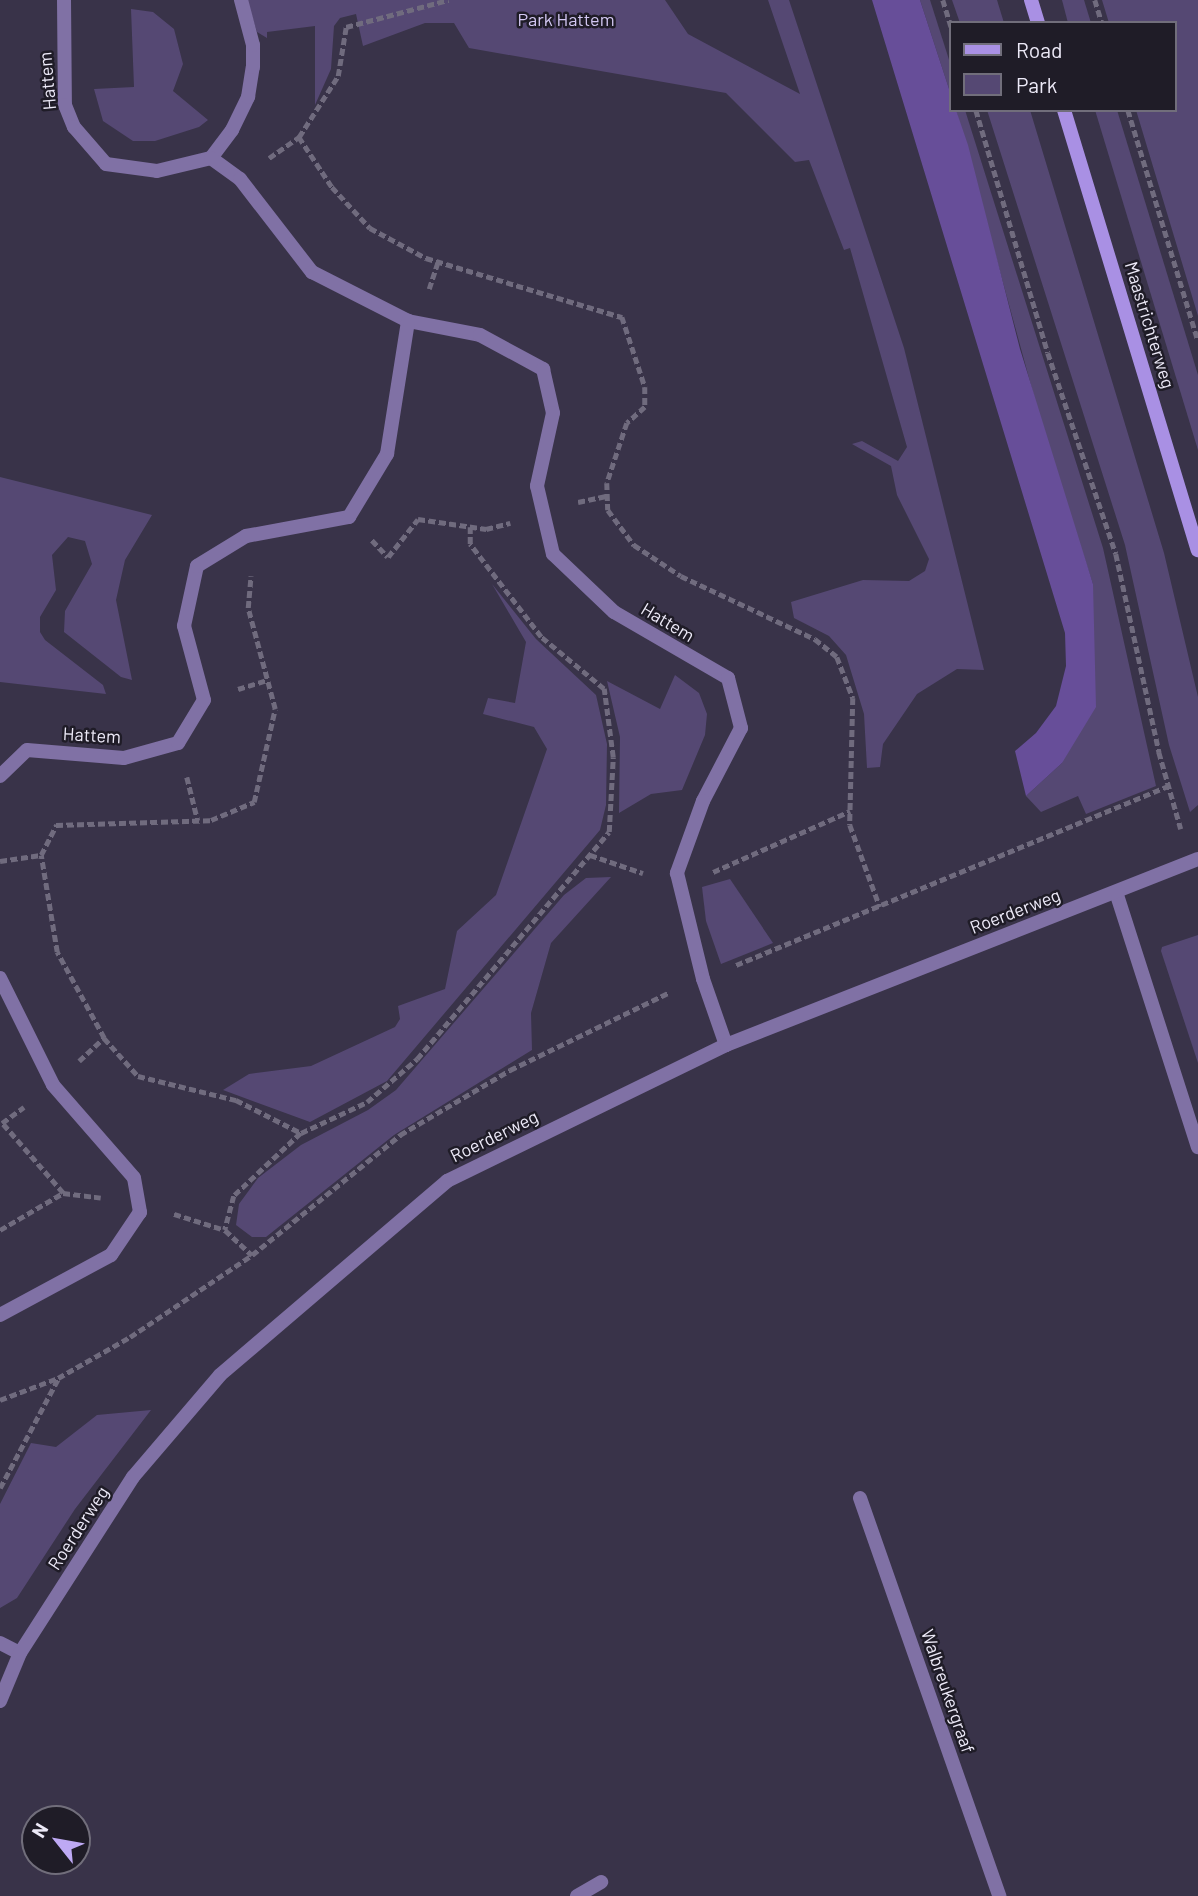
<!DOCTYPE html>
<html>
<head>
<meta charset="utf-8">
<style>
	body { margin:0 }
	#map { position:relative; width:1198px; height:1896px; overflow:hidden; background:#393349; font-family:Barlow,sans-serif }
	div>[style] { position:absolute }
	.green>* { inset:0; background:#554873 }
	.forest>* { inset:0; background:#674e99 }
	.path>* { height:4.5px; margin-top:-2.25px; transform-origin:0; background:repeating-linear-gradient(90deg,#706b7e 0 7px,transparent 0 10.5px) }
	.lane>* { height:14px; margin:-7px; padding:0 7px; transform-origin:7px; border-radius:7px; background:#8071a5 }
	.street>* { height:14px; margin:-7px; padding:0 7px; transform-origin:7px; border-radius:7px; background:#8071a5 }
	.secondary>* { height:14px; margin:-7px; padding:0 7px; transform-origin:7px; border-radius:7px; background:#a990e4 }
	span { translate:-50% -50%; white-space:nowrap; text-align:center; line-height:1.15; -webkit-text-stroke:5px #1f1c27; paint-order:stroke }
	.park-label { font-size:18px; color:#d3c8f3 }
	.street-label { font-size:18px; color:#edeaf8 }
	.legend { position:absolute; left:949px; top:21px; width:228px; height:91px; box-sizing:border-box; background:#1f1c27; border:2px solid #716e7b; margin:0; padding:9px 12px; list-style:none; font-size:21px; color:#edeaf8 }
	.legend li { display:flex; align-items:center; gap:14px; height:35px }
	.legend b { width:35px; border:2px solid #716e7b }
	.north { position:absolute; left:21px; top:1805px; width:70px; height:70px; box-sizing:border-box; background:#1f1c27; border:2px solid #716e7b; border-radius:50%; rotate:301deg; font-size:19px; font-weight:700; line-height:28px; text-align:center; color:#edeaf8 }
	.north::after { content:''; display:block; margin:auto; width:24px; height:32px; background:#bea9f4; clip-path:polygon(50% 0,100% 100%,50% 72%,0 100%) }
</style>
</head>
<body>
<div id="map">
	<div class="green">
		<i style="clip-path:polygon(247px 0,665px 0,688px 34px,800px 94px,768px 0,789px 0,904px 348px,984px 670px,957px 669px,917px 694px,883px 744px,880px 767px,867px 768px,864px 714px,846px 655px,829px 636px,794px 618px,791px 602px,863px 580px,909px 581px,925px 571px,929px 559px,897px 495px,891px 466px,852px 444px,862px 441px,898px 461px,907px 447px,850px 248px,844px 250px,809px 160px,795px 162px,726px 93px,469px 48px,454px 23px,425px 23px,363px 46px,356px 14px,340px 18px,334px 26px,331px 69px,315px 105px,315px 26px,267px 32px,267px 38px,257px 32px)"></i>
		<i style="clip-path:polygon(920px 0,930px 0,951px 66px,951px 95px)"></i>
		<i style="clip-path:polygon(952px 0,997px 0,1004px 23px,960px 23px)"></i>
		<i style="clip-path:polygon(1062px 0,1084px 0,1091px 23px,1068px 23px)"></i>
		<i style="clip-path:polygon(1102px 0,1198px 0,1198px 316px,1136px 110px,1175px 110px,1175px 23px,1109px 23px)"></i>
		<i style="clip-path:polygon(131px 9px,153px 12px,174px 29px,183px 64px,173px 91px,208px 120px,199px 127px,155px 141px,133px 141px,103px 121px,94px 89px,134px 87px)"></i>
		<i style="clip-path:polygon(956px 110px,965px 110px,1103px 548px,1156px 786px,1086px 814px,1078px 796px,1041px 812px,1026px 796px,1062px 763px,1093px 584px,1050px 455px)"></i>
		<i style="clip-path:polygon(987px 110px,1030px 110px,1164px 553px,1198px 697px,1198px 805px,1190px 812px,1169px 745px,1125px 545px)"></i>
		<i style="clip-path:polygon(1095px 110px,1117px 110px,1198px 375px,1198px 450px)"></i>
		<i style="clip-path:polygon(0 477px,152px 515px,125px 560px,116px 600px,132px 680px,121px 677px,64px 632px,65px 611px,92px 564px,85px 541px,68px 537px,52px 555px,56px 590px,40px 617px,40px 632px,45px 640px,103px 685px,106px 694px,0 682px)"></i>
		<i style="clip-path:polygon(492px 584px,536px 639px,596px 695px,607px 744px,606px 805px,600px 830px,387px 1081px,310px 1122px,223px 1090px,249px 1074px,311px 1066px,395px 1027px,400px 1019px,398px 1006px,445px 989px,457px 931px,496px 895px,547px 749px,534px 727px,483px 714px,488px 698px,515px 703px,526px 642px)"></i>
		<i style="clip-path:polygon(675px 675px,699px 693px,707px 714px,705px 735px,682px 790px,651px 794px,619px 813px,620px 737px,607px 681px,660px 709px)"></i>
		<i style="clip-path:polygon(611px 877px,551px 943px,531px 1013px,532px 1050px,394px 1135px,266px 1237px,252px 1237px,236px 1225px,239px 1204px,258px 1178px,301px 1145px,368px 1110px,396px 1090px,564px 895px,586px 878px)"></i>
		<i style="clip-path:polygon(730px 879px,773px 943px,721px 964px,706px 921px,702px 887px)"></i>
		<i style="clip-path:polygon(1198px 935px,1198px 1063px,1161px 951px,1162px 947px)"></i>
		<i style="clip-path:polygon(151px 1410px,75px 1509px,17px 1598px,0 1608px,0 1504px,31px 1443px,56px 1447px,97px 1415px)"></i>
	</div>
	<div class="forest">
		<i style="clip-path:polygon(872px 0,920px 0,951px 95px,951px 110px,956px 110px,968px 145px,1020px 349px,1093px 584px,1096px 707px,1062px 763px,1026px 796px,1015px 751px,1036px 733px,1056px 706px,1066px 666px,1065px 633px)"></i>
	</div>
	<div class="path">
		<i style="left:943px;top:0;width:28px;rotate:73deg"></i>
		<i style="left:1095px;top:0;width:24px;rotate:73deg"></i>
		<i style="left:976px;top:110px;width:253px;rotate:73.5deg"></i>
		<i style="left:1048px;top:353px;width:212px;rotate:71.3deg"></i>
		<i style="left:1116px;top:554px;width:203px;rotate:77.7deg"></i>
		<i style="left:1159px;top:752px;width:80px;rotate:74.1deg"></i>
		<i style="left:1128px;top:110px;width:240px;rotate:73.1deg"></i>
		<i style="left:299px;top:137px;width:60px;rotate:56.6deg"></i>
		<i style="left:332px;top:187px;width:56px;rotate:47.2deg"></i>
		<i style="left:370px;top:228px;width:64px;rotate:28.2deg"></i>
		<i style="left:426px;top:258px;width:205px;rotate:16.8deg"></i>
		<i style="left:622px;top:317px;width:74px;rotate:71.8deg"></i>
		<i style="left:645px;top:387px;width:20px;rotate:90deg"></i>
		<i style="left:645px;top:407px;width:24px;rotate:138deg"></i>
		<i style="left:627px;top:423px;width:63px;rotate:108.4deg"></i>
		<i style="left:607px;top:483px;width:27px;rotate:88deg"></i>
		<i style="left:608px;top:510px;width:44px;rotate:53.4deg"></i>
		<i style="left:634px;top:545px;width:56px;rotate:33.4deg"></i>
		<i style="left:681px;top:576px;width:148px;rotate:25.2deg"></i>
		<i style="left:815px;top:639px;width:28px;rotate:39deg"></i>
		<i style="left:837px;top:657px;width:44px;rotate:68.7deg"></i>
		<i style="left:853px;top:698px;width:127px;rotate:91.4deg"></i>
		<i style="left:850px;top:825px;width:87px;rotate:69.9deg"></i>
		<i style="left:269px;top:158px;width:37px;rotate:-35deg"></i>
		<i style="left:299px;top:137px;width:72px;rotate:-57.4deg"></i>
		<i style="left:338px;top:76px;width:50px;rotate:-80.7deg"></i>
		<i style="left:346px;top:27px;width:106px;rotate:-14.8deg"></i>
		<i style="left:429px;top:289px;width:28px;rotate:-72deg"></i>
		<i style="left:578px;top:502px;width:30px;rotate:-12deg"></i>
		<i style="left:372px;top:540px;width:23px;rotate:47deg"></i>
		<i style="left:388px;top:557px;width:48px;rotate:-51.7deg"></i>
		<i style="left:418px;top:519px;width:69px;rotate:8.4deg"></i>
		<i style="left:486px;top:529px;width:25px;rotate:-14deg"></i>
		<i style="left:238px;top:689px;width:30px;rotate:-17deg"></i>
		<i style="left:187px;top:777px;width:45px;rotate:76deg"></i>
		<i style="left:590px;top:855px;width:56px;rotate:18.8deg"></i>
		<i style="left:0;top:861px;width:41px;rotate:-8.3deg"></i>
		<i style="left:713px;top:872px;width:150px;rotate:-24deg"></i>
		<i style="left:736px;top:965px;width:469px;rotate:-22.5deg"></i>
		<i style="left:104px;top:1038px;width:98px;rotate:-118.7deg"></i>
		<i style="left:57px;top:952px;width:98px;rotate:-99.4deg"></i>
		<i style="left:41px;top:855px;width:34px;rotate:-63deg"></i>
		<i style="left:56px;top:825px;width:155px;rotate:-1.8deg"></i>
		<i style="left:211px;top:820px;width:47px;rotate:-22.7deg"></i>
		<i style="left:254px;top:802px;width:95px;rotate:-77.3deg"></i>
		<i style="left:275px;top:709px;width:105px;rotate:-105deg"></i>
		<i style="left:248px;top:608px;width:32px;rotate:-85deg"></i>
		<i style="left:79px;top:1061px;width:34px;rotate:-43deg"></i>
		<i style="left:104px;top:1038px;width:51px;rotate:48.2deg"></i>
		<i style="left:138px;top:1076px;width:101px;rotate:13.8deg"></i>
		<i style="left:236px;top:1100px;width:73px;rotate:26.9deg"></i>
		<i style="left:301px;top:1133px;width:92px;rotate:136.8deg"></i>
		<i style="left:234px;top:1196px;width:35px;rotate:105deg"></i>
		<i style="left:225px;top:1230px;width:37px;rotate:43deg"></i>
		<i style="left:301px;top:1133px;width:73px;rotate:-25.2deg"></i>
		<i style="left:367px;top:1102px;width:66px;rotate:-40.7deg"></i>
		<i style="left:417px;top:1059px;width:297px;rotate:-49.8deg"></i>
		<i style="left:609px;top:832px;width:75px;rotate:-86.9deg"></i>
		<i style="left:613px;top:757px;width:69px;rotate:-97.5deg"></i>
		<i style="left:604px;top:689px;width:82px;rotate:-140.5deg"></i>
		<i style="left:541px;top:637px;width:117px;rotate:-127.4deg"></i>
		<i style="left:470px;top:544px;width:17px;rotate:-90deg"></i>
		<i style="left:63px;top:1193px;width:38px;rotate:7deg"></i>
		<i style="left:174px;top:1214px;width:53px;rotate:17.4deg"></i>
		<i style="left:0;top:1230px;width:73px;rotate:-30.4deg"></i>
		<i style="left:63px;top:1193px;width:93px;rotate:-131.1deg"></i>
		<i style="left:2px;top:1123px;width:27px;rotate:-36deg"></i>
		<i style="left:0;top:1400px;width:62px;rotate:-20.8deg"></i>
		<i style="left:58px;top:1378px;width:83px;rotate:-29.7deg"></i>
		<i style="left:130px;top:1337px;width:147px;rotate:-33.9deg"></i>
		<i style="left:252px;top:1255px;width:191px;rotate:-39deg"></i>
		<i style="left:400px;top:1135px;width:128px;rotate:-30.6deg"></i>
		<i style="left:510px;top:1070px;width:178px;rotate:-26deg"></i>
		<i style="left:0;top:1488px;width:123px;rotate:-62deg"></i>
	</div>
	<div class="lane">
		<i style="left:860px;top:1498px;width:422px;rotate:70.7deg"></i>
		<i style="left:577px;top:1896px;width:28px;rotate:-30deg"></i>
	</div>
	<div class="street">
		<i style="left:64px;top:0;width:105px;rotate:89.5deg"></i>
		<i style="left:65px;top:105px;width:24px;rotate:68deg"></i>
		<i style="left:74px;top:127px;width:49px;rotate:49.1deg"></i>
		<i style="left:106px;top:164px;width:51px;rotate:7.8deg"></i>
		<i style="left:157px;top:171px;width:56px;rotate:-13.5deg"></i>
		<i style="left:211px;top:158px;width:35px;rotate:-53deg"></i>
		<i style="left:232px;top:130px;width:37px;rotate:-64deg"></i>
		<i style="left:248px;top:97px;width:30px;rotate:-81deg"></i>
		<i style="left:253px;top:67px;width:22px;rotate:-90deg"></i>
		<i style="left:253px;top:45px;width:47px;rotate:-104.9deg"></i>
		<i style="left:211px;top:158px;width:36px;rotate:36deg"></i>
		<i style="left:240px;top:179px;width:118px;rotate:52.3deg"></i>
		<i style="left:312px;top:272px;width:108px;rotate:27deg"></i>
		<i style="left:408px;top:321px;width:73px;rotate:11deg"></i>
		<i style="left:480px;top:335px;width:72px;rotate:28.4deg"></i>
		<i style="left:543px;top:369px;width:45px;rotate:77.2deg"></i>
		<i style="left:553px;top:413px;width:75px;rotate:102.4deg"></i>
		<i style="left:537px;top:486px;width:70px;rotate:76.8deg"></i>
		<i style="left:553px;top:554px;width:84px;rotate:43.6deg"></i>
		<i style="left:614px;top:612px;width:132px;rotate:30.1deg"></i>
		<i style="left:728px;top:678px;width:52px;rotate:75.4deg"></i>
		<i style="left:741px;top:728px;width:82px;rotate:117.5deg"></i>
		<i style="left:703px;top:801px;width:77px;rotate:109.9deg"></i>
		<i style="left:677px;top:873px;width:109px;rotate:76.2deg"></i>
		<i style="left:703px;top:979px;width:70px;rotate:70.8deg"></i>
		<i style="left:0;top:776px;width:37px;rotate:-44deg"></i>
		<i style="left:27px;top:750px;width:97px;rotate:4.7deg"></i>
		<i style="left:124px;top:758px;width:56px;rotate:-15.5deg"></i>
		<i style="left:178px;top:743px;width:50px;rotate:-58.8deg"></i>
		<i style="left:204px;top:700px;width:77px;rotate:-105.1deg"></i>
		<i style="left:184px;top:626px;width:61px;rotate:-77.8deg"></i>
		<i style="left:197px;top:566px;width:57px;rotate:-31.5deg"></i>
		<i style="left:246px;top:536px;width:105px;rotate:-10.5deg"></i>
		<i style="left:349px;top:517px;width:74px;rotate:-58.9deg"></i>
		<i style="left:387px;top:454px;width:135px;rotate:-81deg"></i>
		<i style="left:1116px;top:892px;width:268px;rotate:72.2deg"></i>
		<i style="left:0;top:978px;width:119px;rotate:63.6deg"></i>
		<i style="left:53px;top:1085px;width:123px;rotate:48.9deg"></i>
		<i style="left:134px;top:1178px;width:35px;rotate:80deg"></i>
		<i style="left:140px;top:1212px;width:52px;rotate:124deg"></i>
		<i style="left:111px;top:1255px;width:126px;rotate:151.6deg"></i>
		<i style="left:0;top:1643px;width:22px;rotate:27deg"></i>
		<i style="left:0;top:1701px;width:52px;rotate:-67.4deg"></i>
		<i style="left:20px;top:1653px;width:209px;rotate:-57.3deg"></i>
		<i style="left:133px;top:1477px;width:134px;rotate:-49.5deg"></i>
		<i style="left:220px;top:1375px;width:299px;rotate:-40.5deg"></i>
		<i style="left:447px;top:1181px;width:310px;rotate:-26deg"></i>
		<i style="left:726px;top:1045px;width:507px;rotate:-21.51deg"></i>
	</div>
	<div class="secondary">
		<i style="left:1031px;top:0;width:24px;rotate:73deg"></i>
		<i style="left:1064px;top:110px;width:460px;rotate:73.1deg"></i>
	</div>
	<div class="park-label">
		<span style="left:566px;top:19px">Park Hattem</span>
	</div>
	<div class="street-label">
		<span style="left:47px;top:81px;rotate:-95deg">Hattem</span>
		<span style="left:1150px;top:325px;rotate:73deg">Maastrichterweg</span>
		<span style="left:668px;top:622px;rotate:31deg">Hattem</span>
		<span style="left:92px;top:735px;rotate:3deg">Hattem</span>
		<span style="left:1015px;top:911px;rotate:-21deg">Roerderweg</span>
		<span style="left:494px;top:1136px;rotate:-26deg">Roerderweg</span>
		<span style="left:78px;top:1528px;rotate:-57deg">Roerderweg</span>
		<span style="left:948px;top:1691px;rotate:71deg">Walbreukergraaf</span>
	</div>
	<ul class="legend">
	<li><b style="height:9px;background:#a990e4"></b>Road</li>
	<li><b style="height:19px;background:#554873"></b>Park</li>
	</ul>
	<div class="north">N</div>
</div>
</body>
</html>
